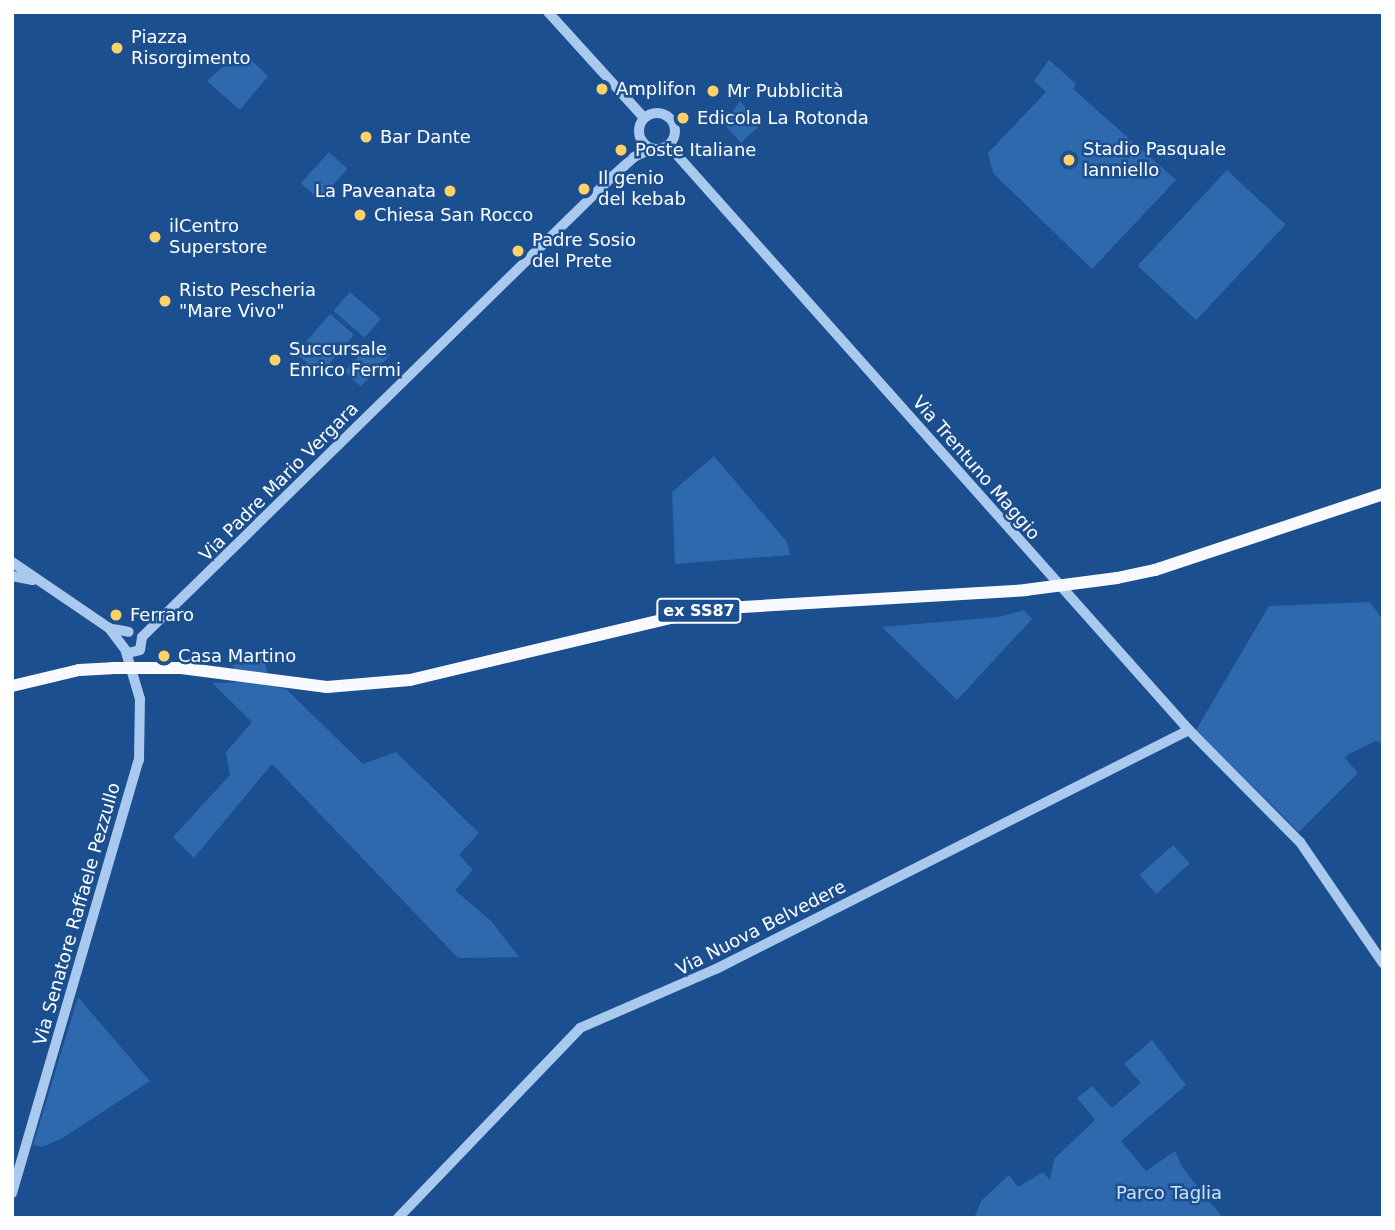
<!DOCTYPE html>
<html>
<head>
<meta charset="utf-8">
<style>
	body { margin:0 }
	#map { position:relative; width:1395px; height:1230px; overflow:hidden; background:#1b4f8f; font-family:"DejaVu Sans",sans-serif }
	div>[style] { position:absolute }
	.green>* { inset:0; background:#2e69ad; transform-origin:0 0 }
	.tertiary>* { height:10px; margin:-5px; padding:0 5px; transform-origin:5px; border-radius:5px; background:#a9c9ee }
	.tertiary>.ring { margin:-5px; padding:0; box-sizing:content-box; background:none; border:10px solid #a9c9ee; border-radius:50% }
	.trunk-bridge>* { height:12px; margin:-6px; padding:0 6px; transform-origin:6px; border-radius:6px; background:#f8faff }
	.dots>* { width:19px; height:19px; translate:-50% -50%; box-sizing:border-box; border:4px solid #1b4f8f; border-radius:50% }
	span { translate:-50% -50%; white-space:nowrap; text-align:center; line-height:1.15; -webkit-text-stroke:5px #1b4f8f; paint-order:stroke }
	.shield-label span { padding:2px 5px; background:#1b4f8f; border:2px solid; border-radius:5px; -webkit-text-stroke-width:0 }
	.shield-label { font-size:16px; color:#fff; font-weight:700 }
	.poi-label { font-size:18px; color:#fff }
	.left { translate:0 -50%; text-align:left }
	.right { translate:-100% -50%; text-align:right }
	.street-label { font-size:18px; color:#fff }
	.park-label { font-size:18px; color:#cfe3fa }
	.frame { position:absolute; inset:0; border:14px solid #fff; pointer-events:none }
</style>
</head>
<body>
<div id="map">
	<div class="green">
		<i style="clip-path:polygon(241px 50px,268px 76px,240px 110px,207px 81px)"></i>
		<i style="clip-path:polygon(1049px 60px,1076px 84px,1073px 89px,1176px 180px,1092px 269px,993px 173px,988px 153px,1046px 92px,1034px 81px)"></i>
		<i style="clip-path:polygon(740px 101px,760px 125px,741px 143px,724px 124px)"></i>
		<i style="left:329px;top:152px;width:25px;height:42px;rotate:42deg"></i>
		<i style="left:1227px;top:170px;width:80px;height:131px;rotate:43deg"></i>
		<i style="left:350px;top:292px;width:41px;height:25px;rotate:41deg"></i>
		<i style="left:330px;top:314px;width:32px;height:52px;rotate:41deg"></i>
		<i style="left:374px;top:340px;width:22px;height:43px;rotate:43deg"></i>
		<i style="clip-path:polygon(714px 456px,787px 542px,790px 555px,675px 564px,672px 492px)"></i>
		<i style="clip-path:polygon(1370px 602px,1383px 620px,1383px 743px,1376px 741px,1349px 754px,1345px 758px,1358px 773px,1299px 832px,1196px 730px,1269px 606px)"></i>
		<i style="clip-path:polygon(1024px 610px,1032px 619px,957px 700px,882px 627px,998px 617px)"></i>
		<i style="left:264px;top:658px;width:19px;height:32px;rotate:78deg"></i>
		<i style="clip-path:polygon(252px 682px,286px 689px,363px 764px,396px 752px,479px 833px,459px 855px,473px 870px,455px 890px,491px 921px,519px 957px,458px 958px,272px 764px,194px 858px,173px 837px,230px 775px,226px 752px,252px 722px,212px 683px)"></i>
		<i style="left:1173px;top:845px;width:25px;height:45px;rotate:48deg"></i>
		<i style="clip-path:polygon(78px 997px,150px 1081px,61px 1139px,42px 1147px,33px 1145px)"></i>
		<i style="clip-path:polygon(1152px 1040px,1186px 1085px,1121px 1141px,1146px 1171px,1175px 1151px,1182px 1167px,1223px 1218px,974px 1218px,982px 1200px,1009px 1175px,1018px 1187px,1043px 1172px,1050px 1180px,1054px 1159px,1095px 1120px,1077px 1098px,1092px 1086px,1112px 1108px,1141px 1083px,1124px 1064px)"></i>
	</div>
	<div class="tertiary">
		<i style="left:548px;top:12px;width:143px;rotate:47.8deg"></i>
		<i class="ring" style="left:639px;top:113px;width:26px;height:26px"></i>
		<i style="left:669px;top:146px;width:782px;rotate:48.32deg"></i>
		<i style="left:1189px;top:730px;width:158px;rotate:45.3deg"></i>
		<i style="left:1300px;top:842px;width:147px;rotate:55.6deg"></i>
		<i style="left:12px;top:562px;width:117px;rotate:34.2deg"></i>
		<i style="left:109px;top:628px;width:20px;rotate:11deg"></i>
		<i style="left:12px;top:576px;width:21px;rotate:11deg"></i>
		<i style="left:109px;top:628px;width:31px;rotate:53deg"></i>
		<i style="left:128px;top:653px;width:12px;rotate:-14deg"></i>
		<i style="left:140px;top:650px;width:13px;rotate:-81deg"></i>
		<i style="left:142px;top:637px;width:659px;rotate:-44.39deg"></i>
		<i style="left:613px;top:176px;width:28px;rotate:-42deg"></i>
		<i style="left:634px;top:157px;width:19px;rotate:-25deg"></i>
		<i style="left:12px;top:1193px;width:451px;rotate:-73.7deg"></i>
		<i style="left:139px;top:760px;width:61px;rotate:-89.1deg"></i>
		<i style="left:140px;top:699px;width:49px;rotate:-106.6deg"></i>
		<i style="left:398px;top:1218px;width:263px;rotate:-46.2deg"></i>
		<i style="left:580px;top:1028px;width:148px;rotate:-23.5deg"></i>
		<i style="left:716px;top:969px;width:530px;rotate:-26.81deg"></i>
	</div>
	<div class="trunk-bridge">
		<i style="left:12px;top:686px;width:69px;rotate:-13.4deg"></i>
		<i style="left:79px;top:670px;width:33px;rotate:-3deg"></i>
		<i style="left:112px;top:668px;width:69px"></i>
		<i style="left:181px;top:668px;width:147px;rotate:7.4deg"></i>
		<i style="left:327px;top:687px;width:83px;rotate:-4.8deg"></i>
		<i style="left:410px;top:680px;width:307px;rotate:-13.4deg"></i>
		<i style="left:709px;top:609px;width:317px;rotate:-3.4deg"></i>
		<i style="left:1025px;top:590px;width:93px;rotate:-7.4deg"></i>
		<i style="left:1117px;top:578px;width:39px;rotate:-12deg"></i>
		<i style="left:1155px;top:570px;width:240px;rotate:-18.4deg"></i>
	</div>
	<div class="dots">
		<i style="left:117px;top:48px;background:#ffd166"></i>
		<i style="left:602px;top:89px;background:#ffd166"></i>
		<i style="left:713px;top:91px;background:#ffd166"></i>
		<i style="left:683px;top:118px;background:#ffd166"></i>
		<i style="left:366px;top:137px;background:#ffd166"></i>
		<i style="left:621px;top:150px;background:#ffd166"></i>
		<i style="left:1069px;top:160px;background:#ffd166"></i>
		<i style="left:584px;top:189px;background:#ffd166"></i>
		<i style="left:450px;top:191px;background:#ffd166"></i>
		<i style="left:360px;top:215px;background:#ffd166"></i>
		<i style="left:155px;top:237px;background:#ffd166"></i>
		<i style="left:518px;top:251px;background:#ffd166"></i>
		<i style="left:165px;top:301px;background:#ffd166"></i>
		<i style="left:275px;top:360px;background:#ffd166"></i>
		<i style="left:116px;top:615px;background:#ffd166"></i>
		<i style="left:164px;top:656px;background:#ffd166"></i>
	</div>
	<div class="shield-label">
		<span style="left:699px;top:611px">ex SS87</span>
	</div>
	<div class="poi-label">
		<span class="left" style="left:131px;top:48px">Piazza<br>Risorgimento</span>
		<span class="left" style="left:616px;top:89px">Amplifon</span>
		<span class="left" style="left:727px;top:91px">Mr Pubblicità</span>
		<span class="left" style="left:697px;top:118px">Edicola La Rotonda</span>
		<span class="left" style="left:380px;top:137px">Bar Dante</span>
		<span class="left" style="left:635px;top:150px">Poste Italiane</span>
		<span class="left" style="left:1083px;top:160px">Stadio Pasquale<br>Ianniello</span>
		<span class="left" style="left:598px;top:189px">Il genio<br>del kebab</span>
		<span class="right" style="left:436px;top:191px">La Paveanata</span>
		<span class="left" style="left:374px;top:215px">Chiesa San Rocco</span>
		<span class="left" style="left:169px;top:237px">ilCentro<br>Superstore</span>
		<span class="left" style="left:532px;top:251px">Padre Sosio<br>del Prete</span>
		<span class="left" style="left:179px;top:301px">Risto Pescheria<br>"Mare Vivo"</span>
		<span class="left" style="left:289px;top:360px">Succursale<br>Enrico Fermi</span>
		<span class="left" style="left:130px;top:615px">Ferraro</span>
		<span class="left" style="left:178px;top:656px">Casa Martino</span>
	</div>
	<div class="street-label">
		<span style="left:976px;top:468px;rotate:49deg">Via Trentuno Maggio</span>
		<span style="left:279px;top:482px;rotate:-45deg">Via Padre Mario Vergara</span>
		<span style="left:77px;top:914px;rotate:-74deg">Via Senatore Raffaele Pezzullo</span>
		<span style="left:761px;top:928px;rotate:-27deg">Via Nuova Belvedere</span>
	</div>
	<div class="park-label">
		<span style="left:1169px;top:1193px">Parco Taglia</span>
	</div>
	<div class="frame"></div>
</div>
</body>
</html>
